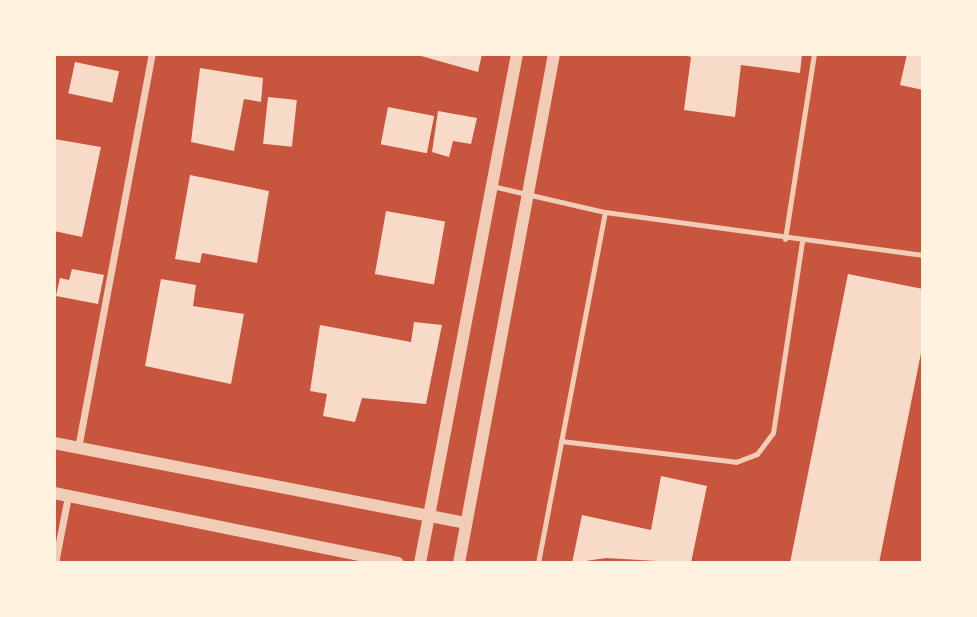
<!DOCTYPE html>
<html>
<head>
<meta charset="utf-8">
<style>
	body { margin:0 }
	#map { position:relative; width:977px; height:617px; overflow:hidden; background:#c8553d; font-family:"Alegreya Sans",sans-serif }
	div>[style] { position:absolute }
	.building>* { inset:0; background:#f7dbc8; transform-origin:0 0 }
	.service>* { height:5px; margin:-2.5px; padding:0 2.5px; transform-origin:2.5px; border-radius:2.5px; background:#f1ccb7 }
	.minor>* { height:7px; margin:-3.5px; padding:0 3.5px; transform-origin:3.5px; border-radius:3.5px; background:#f1ccb7 }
	.tertiary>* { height:12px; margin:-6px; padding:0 6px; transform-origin:6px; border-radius:6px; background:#f1ccb7 }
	span { translate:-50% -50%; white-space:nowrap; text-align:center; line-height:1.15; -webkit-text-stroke:7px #fff3e0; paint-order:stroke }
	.frame { position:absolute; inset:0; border:56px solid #fff3e0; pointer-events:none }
</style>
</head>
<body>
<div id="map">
	<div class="building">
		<i style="clip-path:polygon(414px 54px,482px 54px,478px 72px)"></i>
		<i style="clip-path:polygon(681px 54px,802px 54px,800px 73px,741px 65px,735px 117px,684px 110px,691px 57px)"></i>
		<i style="clip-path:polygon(907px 54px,923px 54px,923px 90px,900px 85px)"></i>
		<i style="left:75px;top:62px;width:45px;height:32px;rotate:12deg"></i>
		<i style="clip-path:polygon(200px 68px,263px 78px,261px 102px,244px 99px,234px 151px,191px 142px)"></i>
		<i style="left:268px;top:97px;width:29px;height:47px;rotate:6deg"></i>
		<i style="left:388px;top:107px;width:47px;height:38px;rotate:11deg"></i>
		<i style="clip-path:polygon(438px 111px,477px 118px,471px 144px,453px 141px,449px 157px,432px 152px)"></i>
		<i style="clip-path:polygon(54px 139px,101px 147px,82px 237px,54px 231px)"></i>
		<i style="clip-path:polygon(190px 175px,269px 191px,257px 263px,202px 253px,200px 263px,175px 259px)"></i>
		<i style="left:386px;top:211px;width:60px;height:64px;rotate:10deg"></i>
		<i style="clip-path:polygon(72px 269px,104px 275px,98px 304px,56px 296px,60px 278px,69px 280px)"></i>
		<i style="clip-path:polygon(848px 274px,923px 289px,923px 343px,879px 563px,790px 563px)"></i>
		<i style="clip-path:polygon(161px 279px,196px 285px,193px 306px,244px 314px,231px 384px,145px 366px)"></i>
		<i style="clip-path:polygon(414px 322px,442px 325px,426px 404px,362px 398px,355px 422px,323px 416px,327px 394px,310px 391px,320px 325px,411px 342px)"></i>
		<i style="clip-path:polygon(661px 476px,707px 486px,691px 563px,606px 558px,572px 563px,582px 515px,651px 530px)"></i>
	</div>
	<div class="service">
		<i style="left:492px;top:186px;width:116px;rotate:13deg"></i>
		<i style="left:785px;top:239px;width:187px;rotate:-81.1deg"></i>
		<i style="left:561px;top:441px;width:176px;rotate:6.8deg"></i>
		<i style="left:736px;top:462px;width:22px;rotate:-21deg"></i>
		<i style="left:757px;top:454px;width:26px;rotate:-53deg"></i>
		<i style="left:773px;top:433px;width:193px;rotate:-81.4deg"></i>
		<i style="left:538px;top:563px;width:357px;rotate:-79.2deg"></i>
		<i style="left:605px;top:212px;width:321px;rotate:7.7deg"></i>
	</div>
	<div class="minor">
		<i style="left:78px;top:448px;width:401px;rotate:-79.4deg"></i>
		<i style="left:55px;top:563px;width:68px;rotate:-79deg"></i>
	</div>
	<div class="tertiary">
		<i style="left:54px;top:443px;width:419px;rotate:11deg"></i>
		<i style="left:54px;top:493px;width:351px;rotate:11.5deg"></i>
		<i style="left:420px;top:563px;width:518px;rotate:-79.21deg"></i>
		<i style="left:459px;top:563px;width:518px;rotate:-79.43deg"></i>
	</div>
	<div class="frame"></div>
</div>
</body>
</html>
